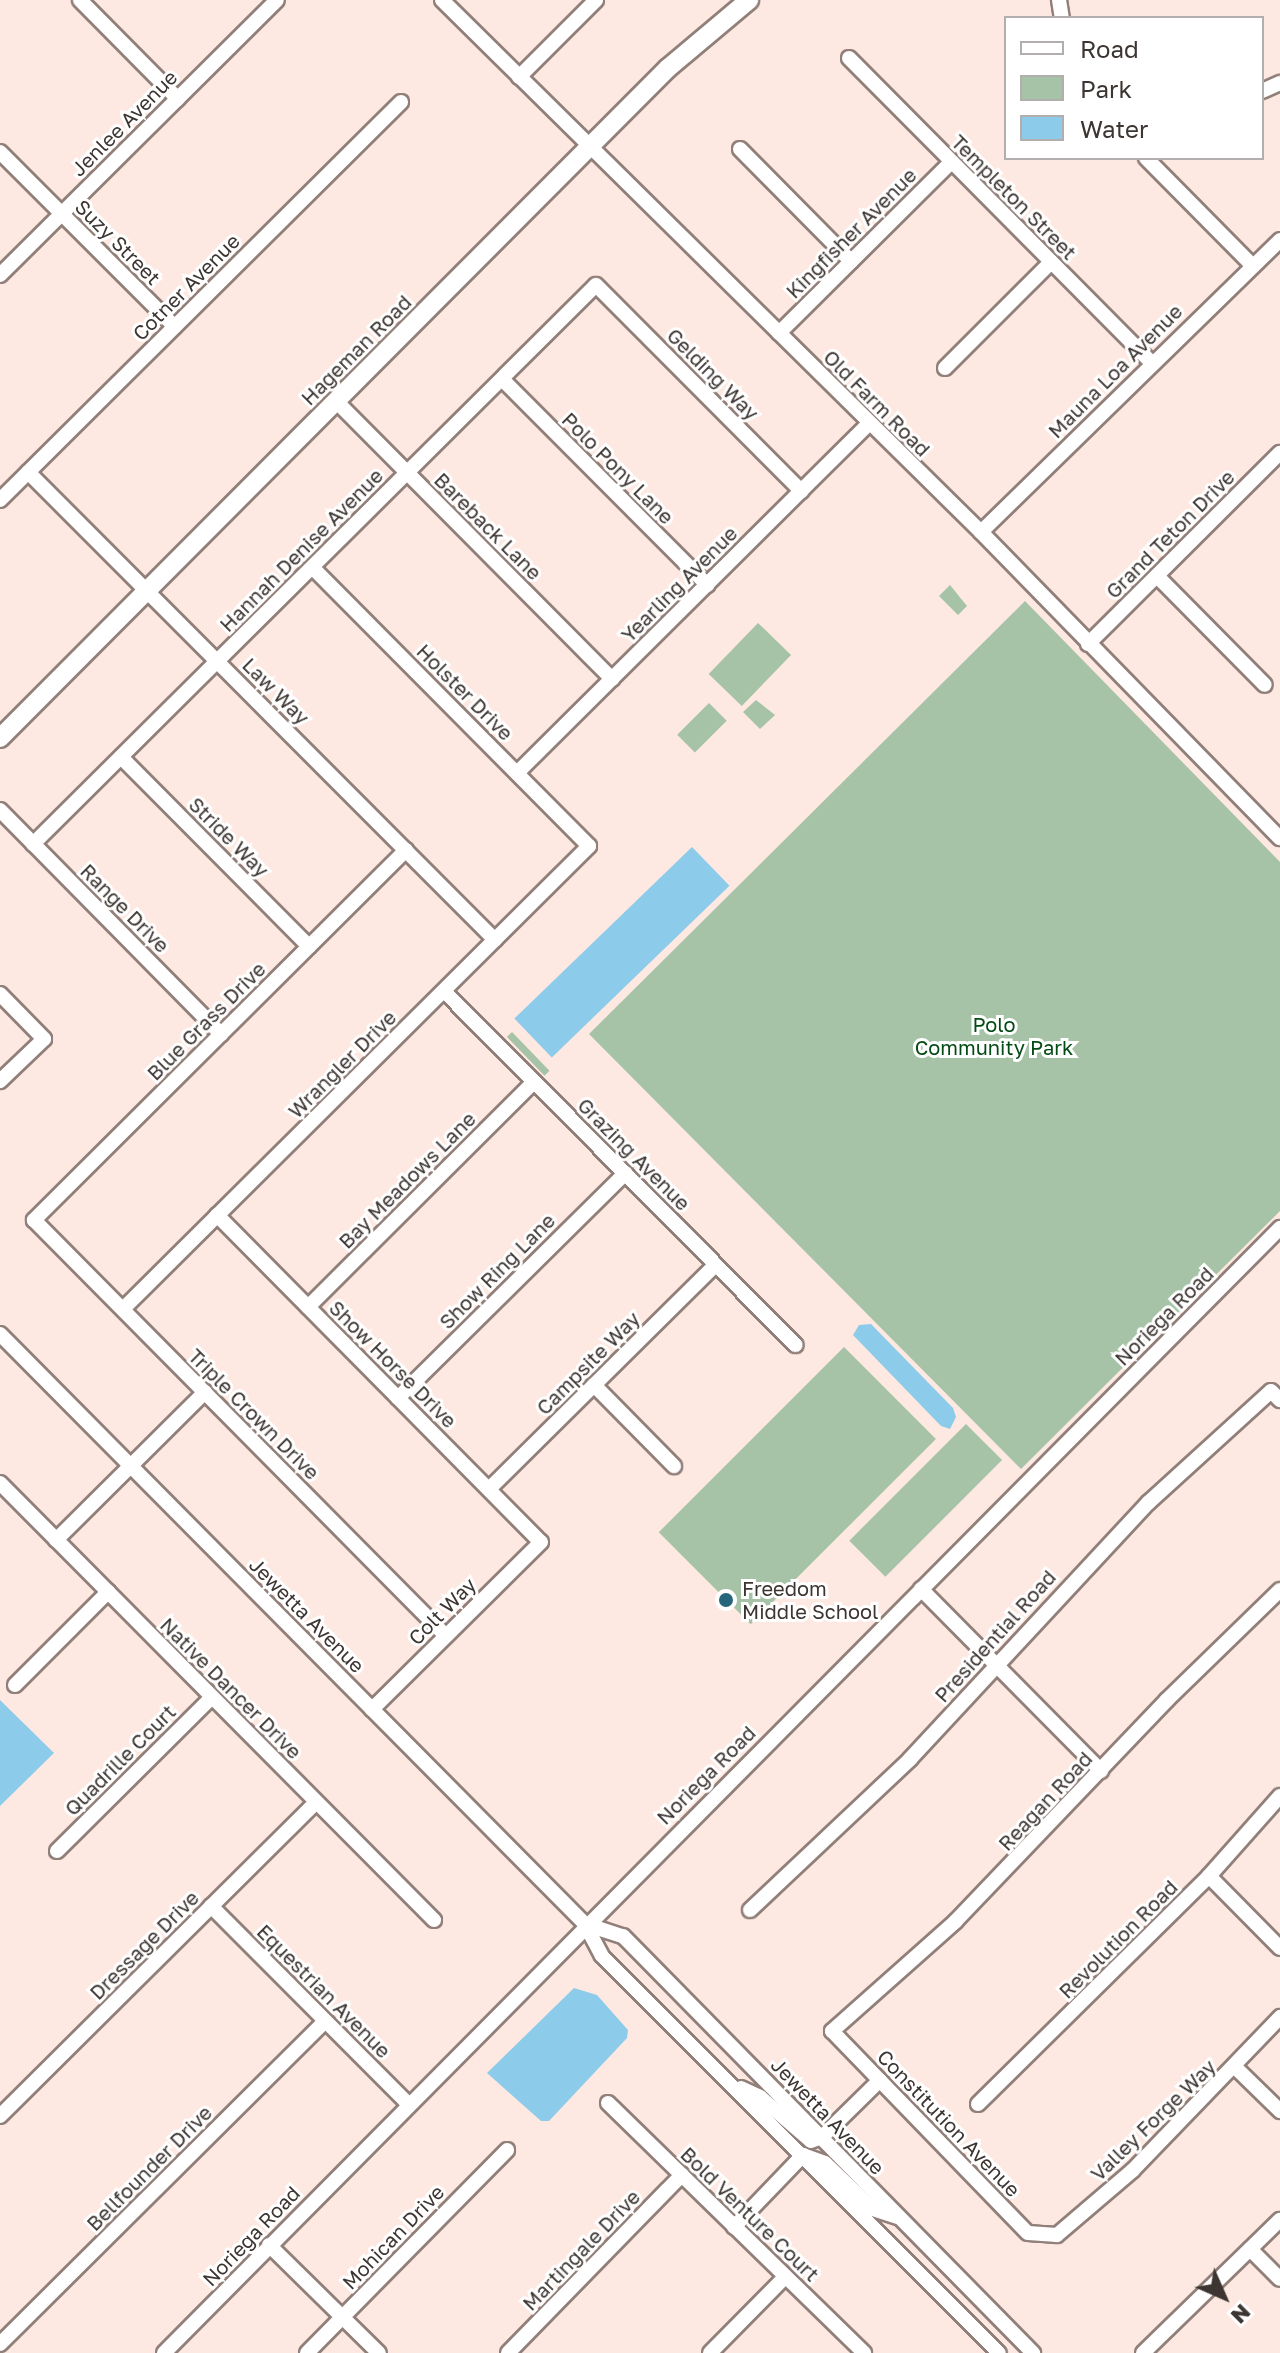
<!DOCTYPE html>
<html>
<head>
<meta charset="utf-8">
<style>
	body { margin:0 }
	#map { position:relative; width:1280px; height:2353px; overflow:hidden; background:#fde9e1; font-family:"Golos Text",sans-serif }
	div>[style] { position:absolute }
	.green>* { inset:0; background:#a6c3a7; transform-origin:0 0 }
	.water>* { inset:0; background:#8dcbeb; transform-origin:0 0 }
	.roads { filter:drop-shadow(2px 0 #917f79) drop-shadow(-2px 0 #917f79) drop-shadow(0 2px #917f79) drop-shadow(0 -2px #917f79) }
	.minor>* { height:14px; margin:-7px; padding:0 7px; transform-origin:7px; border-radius:7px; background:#fff }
	.major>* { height:18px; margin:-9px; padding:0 9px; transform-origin:9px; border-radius:9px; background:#fff }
	.dots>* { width:22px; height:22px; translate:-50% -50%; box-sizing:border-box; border:4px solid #fff; border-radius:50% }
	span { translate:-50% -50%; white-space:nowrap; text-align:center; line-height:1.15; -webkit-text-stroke:6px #fff; paint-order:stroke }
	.street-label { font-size:20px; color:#3c3532 }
	.park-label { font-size:20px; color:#034b14 }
	.poi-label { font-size:20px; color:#3c3532 }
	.left { translate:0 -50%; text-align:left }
	.legend { position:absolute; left:1004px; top:16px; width:260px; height:144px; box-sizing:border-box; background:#fff; border:2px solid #b1aead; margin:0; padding:10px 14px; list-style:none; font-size:24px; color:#3c3532 }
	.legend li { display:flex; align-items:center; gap:16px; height:40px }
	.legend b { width:40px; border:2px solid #b1aead }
	.north { position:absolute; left:1184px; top:2257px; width:80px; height:80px; -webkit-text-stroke:6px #fff; paint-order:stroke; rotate:135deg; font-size:22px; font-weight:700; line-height:32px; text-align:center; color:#3c3532 }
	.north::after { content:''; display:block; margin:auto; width:28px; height:36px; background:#3c3532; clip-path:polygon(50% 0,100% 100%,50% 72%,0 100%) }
</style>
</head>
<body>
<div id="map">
	<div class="green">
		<i style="clip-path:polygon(950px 585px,967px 606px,958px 615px,939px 596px)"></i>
		<i style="clip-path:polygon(1025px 601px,1280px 862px,1280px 1211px,1021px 1469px,589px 1034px)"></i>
		<i style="left:758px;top:623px;width:46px;height:71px;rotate:44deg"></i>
		<i style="clip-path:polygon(756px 700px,775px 715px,760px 729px,743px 712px)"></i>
		<i style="left:709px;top:703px;width:25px;height:45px;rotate:45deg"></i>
		<i style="left:512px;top:1032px;width:54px;height:7px;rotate:46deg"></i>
		<i style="left:844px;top:1347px;width:130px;height:262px;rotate:45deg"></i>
		<i style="left:966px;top:1424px;width:51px;height:165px;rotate:45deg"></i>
	</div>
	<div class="water">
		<i style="left:692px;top:847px;width:54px;height:247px;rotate:46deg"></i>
		<i style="clip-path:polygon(871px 1324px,953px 1408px,956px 1417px,950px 1429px,941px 1426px,853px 1335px,859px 1325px)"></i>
		<i style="clip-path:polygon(0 1700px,54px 1753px,0 1806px)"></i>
		<i style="clip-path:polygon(574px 1988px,597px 1995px,628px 2030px,627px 2038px,549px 2121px,541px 2121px,487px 2073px)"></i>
	</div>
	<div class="roads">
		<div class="minor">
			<i style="left:80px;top:0;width:139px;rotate:45.3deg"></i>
			<i style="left:442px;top:0;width:757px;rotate:44.63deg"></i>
			<i style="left:981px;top:532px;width:428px;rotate:45.7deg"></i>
			<i style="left:1059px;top:0;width:18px;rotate:81deg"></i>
			<i style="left:849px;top:58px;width:430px;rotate:45.2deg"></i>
			<i style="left:519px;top:77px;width:109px;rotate:-45deg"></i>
			<i style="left:1262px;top:91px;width:20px;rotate:-24deg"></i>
			<i style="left:740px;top:149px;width:158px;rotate:45.3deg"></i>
			<i style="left:0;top:152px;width:247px;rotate:45deg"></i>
			<i style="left:1146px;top:158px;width:149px;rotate:45.3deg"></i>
			<i style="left:0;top:275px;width:390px;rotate:-44.8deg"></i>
			<i style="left:779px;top:333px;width:243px;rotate:-44.8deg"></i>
			<i style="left:945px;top:368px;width:150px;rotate:-45deg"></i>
			<i style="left:502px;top:379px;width:291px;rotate:45.1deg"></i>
			<i style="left:336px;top:401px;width:392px;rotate:45.2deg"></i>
			<i style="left:28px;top:472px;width:661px;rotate:45.06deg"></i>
			<i style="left:0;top:500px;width:565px;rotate:-44.78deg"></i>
			<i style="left:981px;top:532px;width:418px;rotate:-44.3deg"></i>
			<i style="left:1157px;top:576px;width:153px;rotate:45.3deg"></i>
			<i style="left:1088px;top:644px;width:271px;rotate:-44.9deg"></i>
			<i style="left:121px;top:757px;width:267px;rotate:45.2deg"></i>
			<i style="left:517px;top:773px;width:496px;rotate:-44.8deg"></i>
			<i style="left:0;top:810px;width:315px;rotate:45.4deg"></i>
			<i style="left:33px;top:844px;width:793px;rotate:-44.8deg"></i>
			<i style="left:596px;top:285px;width:291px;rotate:45.1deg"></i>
			<i style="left:406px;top:850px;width:525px;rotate:135.15deg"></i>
			<i style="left:34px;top:1220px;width:585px;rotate:45.28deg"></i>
			<i style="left:444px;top:991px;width:499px;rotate:45.2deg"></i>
			<i style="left:0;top:994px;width:63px;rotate:45.6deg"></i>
			<i style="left:44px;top:1039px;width:61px;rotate:136.3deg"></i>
			<i style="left:217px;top:1215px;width:460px;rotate:45.3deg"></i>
			<i style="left:541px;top:1542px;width:238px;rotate:135.3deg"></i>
			<i style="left:308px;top:1307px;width:319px;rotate:-44.9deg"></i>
			<i style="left:123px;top:1309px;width:657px;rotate:-44.81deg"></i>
			<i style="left:589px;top:846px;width:393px;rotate:-134.8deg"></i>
			<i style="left:0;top:1334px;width:831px;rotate:45.24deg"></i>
			<i style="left:585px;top:1924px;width:36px;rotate:62deg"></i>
			<i style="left:602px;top:1956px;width:561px;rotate:45deg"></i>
			<i style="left:594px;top:1385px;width:114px;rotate:45.4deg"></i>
			<i style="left:398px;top:1398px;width:320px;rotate:-44.7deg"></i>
			<i style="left:0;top:1483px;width:616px;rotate:45.2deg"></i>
			<i style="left:489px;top:1489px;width:318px;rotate:-44.7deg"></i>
			<i style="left:56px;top:1540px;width:210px;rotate:-44.8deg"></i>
			<i style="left:921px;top:1589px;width:256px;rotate:45.3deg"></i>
			<i style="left:1280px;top:1590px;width:158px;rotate:135.8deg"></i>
			<i style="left:1167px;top:1700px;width:306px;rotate:133.7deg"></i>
			<i style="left:956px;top:1921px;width:166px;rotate:138.4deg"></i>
			<i style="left:832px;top:2031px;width:281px;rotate:45.9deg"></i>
			<i style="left:1028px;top:2233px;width:29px;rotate:4deg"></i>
			<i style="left:1057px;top:2235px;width:99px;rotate:-40.5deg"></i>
			<i style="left:1132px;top:2171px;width:214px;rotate:-46.1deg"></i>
			<i style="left:15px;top:1685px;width:132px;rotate:-45deg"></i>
			<i style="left:57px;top:1851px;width:218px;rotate:-44.8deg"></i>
			<i style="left:1209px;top:1876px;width:101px;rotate:45.4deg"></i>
			<i style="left:211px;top:1906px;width:279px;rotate:45.1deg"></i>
			<i style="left:750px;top:1910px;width:220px;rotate:-43.3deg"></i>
			<i style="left:910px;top:1759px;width:350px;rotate:-47.1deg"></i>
			<i style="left:1148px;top:1503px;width:166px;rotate:-42.3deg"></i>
			<i style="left:1271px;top:1391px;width:13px;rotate:45deg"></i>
			<i style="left:585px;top:1924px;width:40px;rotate:18deg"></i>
			<i style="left:623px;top:1936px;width:585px;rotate:45.48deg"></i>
			<i style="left:1236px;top:2068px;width:62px;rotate:44.3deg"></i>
			<i style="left:741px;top:2088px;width:21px;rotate:25deg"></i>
			<i style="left:760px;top:2097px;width:67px;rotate:40.8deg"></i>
			<i style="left:811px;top:2141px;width:12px;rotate:-20deg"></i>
			<i style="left:822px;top:2137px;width:81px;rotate:-44.5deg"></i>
			<i style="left:608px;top:2103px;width:358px;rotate:44.3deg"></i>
			<i style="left:978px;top:2104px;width:325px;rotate:-44.6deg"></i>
			<i style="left:1209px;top:1876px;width:107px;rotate:-48.4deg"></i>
			<i style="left:0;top:2116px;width:445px;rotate:-44.8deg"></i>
			<i style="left:734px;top:2227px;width:100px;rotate:-46.2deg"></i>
			<i style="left:803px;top:2155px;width:23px;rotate:20deg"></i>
			<i style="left:825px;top:2163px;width:66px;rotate:43.8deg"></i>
			<i style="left:873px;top:2209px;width:26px;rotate:18deg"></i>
			<i style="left:269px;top:2245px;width:154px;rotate:44.5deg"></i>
			<i style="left:1250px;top:2249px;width:42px;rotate:45deg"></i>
			<i style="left:0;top:2344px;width:458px;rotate:-44.8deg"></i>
			<i style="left:164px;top:2353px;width:1585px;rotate:-45.23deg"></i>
			<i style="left:307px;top:2353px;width:285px;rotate:-45.4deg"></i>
			<i style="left:508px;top:2353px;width:249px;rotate:-45.7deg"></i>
			<i style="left:710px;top:2353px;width:107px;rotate:-45.4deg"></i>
			<i style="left:1143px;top:2353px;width:191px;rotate:-44.2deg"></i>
		</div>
		<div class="major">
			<i style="left:0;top:738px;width:946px;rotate:-45.09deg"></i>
			<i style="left:668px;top:68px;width:106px;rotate:-40deg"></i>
		</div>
	</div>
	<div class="dots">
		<i style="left:726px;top:1600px;background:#25667a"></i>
	</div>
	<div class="street-label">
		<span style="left:124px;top:123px;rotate:-45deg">Jenlee Avenue</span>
		<span style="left:1014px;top:197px;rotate:45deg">Templeton Street</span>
		<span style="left:851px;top:233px;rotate:-45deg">Kingfisher Avenue</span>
		<span style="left:118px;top:242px;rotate:45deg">Suzy Street</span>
		<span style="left:186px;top:287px;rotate:-45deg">Cotner Avenue</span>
		<span style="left:356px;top:350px;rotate:-45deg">Hageman Road</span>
		<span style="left:1115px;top:371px;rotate:-45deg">Mauna Loa Avenue</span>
		<span style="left:713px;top:374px;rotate:45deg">Gelding Way</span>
		<span style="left:877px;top:403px;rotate:45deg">Old Farm Road</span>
		<span style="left:618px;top:468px;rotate:45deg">Polo Pony Lane</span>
		<span style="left:488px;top:526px;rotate:45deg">Bareback Lane</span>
		<span style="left:1170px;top:534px;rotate:-45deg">Grand Teton Drive</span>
		<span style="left:301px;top:550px;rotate:-45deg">Hannah Denise Avenue</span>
		<span style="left:679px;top:584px;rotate:-45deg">Yearling Avenue</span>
		<span style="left:276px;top:691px;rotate:45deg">Law Way</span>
		<span style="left:465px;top:692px;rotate:45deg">Holster Drive</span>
		<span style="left:229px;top:837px;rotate:45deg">Stride Way</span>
		<span style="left:125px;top:908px;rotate:45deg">Range Drive</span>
		<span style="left:206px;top:1021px;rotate:-45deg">Blue Grass Drive</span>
		<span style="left:342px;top:1064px;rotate:-45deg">Wrangler Drive</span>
		<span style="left:634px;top:1154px;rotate:45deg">Grazing Avenue</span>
		<span style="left:407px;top:1180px;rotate:-45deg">Bay Meadows Lane</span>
		<span style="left:497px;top:1271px;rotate:-45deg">Show Ring Lane</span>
		<span style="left:1164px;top:1316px;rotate:-45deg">Noriega Road</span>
		<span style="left:588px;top:1363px;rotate:-45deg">Campsite Way</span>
		<span style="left:393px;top:1364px;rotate:45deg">Show Horse Drive</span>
		<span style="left:254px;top:1414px;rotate:45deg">Triple Crown Drive</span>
		<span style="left:442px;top:1611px;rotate:-45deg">Colt Way</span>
		<span style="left:307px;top:1615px;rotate:45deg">Jewetta Avenue</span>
		<span style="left:995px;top:1636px;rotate:-48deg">Presidential Road</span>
		<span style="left:231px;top:1688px;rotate:45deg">Native Dancer Drive</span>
		<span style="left:120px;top:1760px;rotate:-45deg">Quadrille Court</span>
		<span style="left:706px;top:1775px;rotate:-45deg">Noriega Road</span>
		<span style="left:1045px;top:1801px;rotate:-47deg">Reagan Road</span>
		<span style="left:1118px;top:1939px;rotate:-45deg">Revolution Road</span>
		<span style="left:144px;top:1945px;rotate:-45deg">Dressage Drive</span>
		<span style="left:324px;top:1991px;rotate:45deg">Equestrian Avenue</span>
		<span style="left:828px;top:2116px;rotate:46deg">Jewetta Avenue</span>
		<span style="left:1153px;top:2120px;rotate:-44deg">Valley Forge Way</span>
		<span style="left:949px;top:2123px;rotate:46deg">Constitution Avenue</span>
		<span style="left:149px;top:2168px;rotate:-45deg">Bellfounder Drive</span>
		<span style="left:750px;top:2214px;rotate:44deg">Bold Venture Court</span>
		<span style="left:251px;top:2236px;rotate:-46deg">Noriega Road</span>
		<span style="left:393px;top:2237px;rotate:-46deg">Mohican Drive</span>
		<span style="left:581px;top:2250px;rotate:-46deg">Martingale Drive</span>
	</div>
	<div class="park-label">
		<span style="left:994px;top:1036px">Polo<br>Community Park</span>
	</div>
	<div class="poi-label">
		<span class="left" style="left:742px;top:1600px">Freedom<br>Middle School</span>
	</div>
	<ul class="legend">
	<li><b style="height:10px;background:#fff"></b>Road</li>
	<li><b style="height:22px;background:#a6c3a7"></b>Park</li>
	<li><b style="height:22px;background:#8dcbeb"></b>Water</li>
	</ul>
	<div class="north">N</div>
</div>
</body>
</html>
